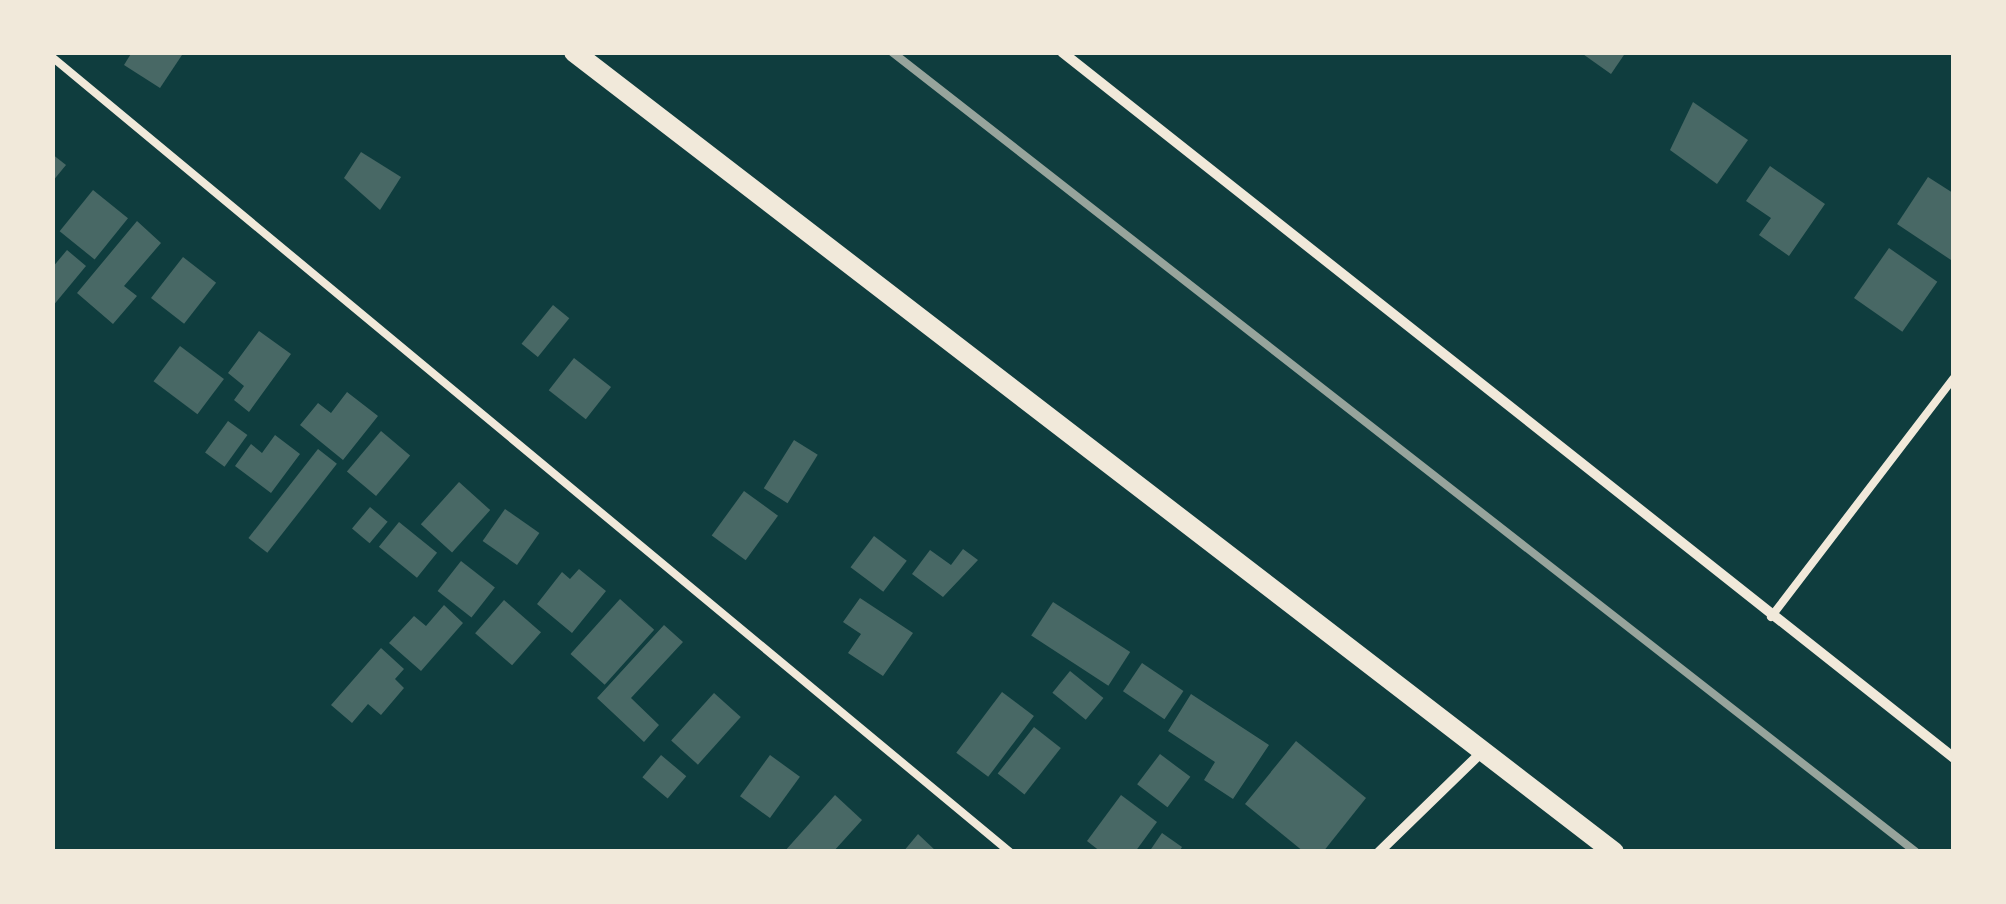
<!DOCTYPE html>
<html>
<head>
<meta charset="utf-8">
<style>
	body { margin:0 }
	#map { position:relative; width:2006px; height:904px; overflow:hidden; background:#0f3d3e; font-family:"Fira Sans Condensed",sans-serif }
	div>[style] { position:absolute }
	.building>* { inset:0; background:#486865; transform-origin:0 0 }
	.service>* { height:8px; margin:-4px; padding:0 4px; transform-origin:4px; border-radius:4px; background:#f1e9da }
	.minor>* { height:10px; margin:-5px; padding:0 5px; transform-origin:5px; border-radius:5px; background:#f1e9da }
	.secondary>* { height:20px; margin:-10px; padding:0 10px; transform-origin:10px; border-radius:10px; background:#f1e9da }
	.rail>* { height:8px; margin:-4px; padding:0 4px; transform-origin:4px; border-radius:4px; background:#97a49c }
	span { translate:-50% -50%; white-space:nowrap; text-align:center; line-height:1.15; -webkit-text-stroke:9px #f1e9da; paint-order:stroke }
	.frame { position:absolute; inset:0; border:55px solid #f1e9da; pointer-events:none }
</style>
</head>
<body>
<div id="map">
	<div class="building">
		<i style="clip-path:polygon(132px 52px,184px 52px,160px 88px,124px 65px)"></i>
		<i style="clip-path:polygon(1580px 52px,1626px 52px,1611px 74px)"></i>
		<i style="clip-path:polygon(1693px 102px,1748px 140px,1717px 184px,1670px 150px)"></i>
		<i style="clip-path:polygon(361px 152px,401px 177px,380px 210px,344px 178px)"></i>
		<i style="clip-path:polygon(52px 154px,66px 165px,52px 182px)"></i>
		<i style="clip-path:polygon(1770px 166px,1825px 204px,1789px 256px,1759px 235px,1771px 218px,1746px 201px)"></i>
		<i style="clip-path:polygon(1928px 177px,1953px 193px,1954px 262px,1897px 224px)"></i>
		<i style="left:93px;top:190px;width:45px;height:53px;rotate:39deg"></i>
		<i style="clip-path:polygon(137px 221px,161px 243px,124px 286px,137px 296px,113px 324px,77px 293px)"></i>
		<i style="left:1889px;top:248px;width:59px;height:61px;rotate:35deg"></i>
		<i style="clip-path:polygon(67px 250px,86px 266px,52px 307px,52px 268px)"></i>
		<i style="left:183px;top:257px;width:42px;height:52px;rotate:38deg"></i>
		<i style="left:553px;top:305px;width:21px;height:50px;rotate:39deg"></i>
		<i style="clip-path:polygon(259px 331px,291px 354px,249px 412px,234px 400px,244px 386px,228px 373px)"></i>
		<i style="left:180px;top:346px;width:55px;height:44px;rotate:37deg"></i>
		<i style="left:574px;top:358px;width:47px;height:41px;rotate:38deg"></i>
		<i style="clip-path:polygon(347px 392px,378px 416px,343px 460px,300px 425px,318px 403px,331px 413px)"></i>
		<i style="left:228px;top:421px;width:24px;height:39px;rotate:36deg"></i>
		<i style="left:381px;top:431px;width:38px;height:53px;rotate:40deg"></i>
		<i style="clip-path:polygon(275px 435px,300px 454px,271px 493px,235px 466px,251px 444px,262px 453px)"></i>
		<i style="left:794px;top:440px;width:28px;height:57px;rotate:32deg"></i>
		<i style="left:318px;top:449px;width:24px;height:113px;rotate:38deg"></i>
		<i style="left:459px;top:482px;width:42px;height:57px;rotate:42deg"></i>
		<i style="left:744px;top:491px;width:42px;height:55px;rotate:36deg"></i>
		<i style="left:370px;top:507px;width:23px;height:28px;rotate:40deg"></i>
		<i style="left:505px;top:509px;width:42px;height:39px;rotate:35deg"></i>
		<i style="left:399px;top:522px;width:49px;height:32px;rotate:39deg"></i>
		<i style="left:874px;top:536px;width:41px;height:39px;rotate:37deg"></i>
		<i style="clip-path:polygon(963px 549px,978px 560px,943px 597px,912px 574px,930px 550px,951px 565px)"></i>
		<i style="left:461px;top:561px;width:43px;height:38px;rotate:38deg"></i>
		<i style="clip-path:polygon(579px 569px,606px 591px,572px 633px,537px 604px,562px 572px,570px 579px)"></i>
		<i style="clip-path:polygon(860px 598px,913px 633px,883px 676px,848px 653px,861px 634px,843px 622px)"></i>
		<i style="left:620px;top:599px;width:46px;height:74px;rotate:42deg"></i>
		<i style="left:504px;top:600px;width:49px;height:44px;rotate:41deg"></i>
		<i style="left:1053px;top:602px;width:92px;height:40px;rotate:33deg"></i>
		<i style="clip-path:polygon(444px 605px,463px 623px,421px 671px,389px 643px,414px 616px,426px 626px)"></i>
		<i style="clip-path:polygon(664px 625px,683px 642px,631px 698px,659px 725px,644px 742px,597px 698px)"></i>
		<i style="clip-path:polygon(381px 648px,404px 669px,395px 679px,404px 688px,381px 715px,368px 704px,352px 723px,331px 705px)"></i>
		<i style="left:1142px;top:663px;width:50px;height:34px;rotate:34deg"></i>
		<i style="left:1070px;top:671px;width:43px;height:28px;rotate:39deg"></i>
		<i style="left:1002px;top:692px;width:40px;height:76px;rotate:37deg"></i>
		<i style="left:714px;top:693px;width:36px;height:64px;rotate:42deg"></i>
		<i style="clip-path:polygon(1191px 694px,1269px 745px,1233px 799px,1204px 780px,1215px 762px,1168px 731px)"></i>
		<i style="left:1034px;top:727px;width:34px;height:59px;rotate:38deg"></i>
		<i style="clip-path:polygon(1296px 741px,1366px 798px,1323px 852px,1304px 852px,1245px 804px)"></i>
		<i style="left:1160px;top:754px;width:38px;height:38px;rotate:37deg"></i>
		<i style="left:661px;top:755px;width:33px;height:29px;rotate:40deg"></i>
		<i style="left:770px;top:755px;width:37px;height:51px;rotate:36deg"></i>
		<i style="clip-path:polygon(835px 795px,862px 820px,833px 852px,784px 852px)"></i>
		<i style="clip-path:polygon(1121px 795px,1157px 822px,1135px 852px,1101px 852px,1087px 841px)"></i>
		<i style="clip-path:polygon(1162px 833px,1182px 847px,1179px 852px,1149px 852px)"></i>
		<i style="clip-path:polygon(918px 834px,937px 852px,903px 852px)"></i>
	</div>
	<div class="service">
		<i style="left:52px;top:57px;width:1245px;rotate:39.69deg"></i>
		<i style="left:1771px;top:617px;width:301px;rotate:-52.6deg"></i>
	</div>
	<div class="minor">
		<i style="left:1062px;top:52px;width:1138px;rotate:38.36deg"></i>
		<i style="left:1379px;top:852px;width:146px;rotate:-44.2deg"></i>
	</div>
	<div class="secondary">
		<i style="left:574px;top:52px;width:1312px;rotate:37.57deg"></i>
	</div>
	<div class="rail">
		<i style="left:892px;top:52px;width:1299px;rotate:38deg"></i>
	</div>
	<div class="frame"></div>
</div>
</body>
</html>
